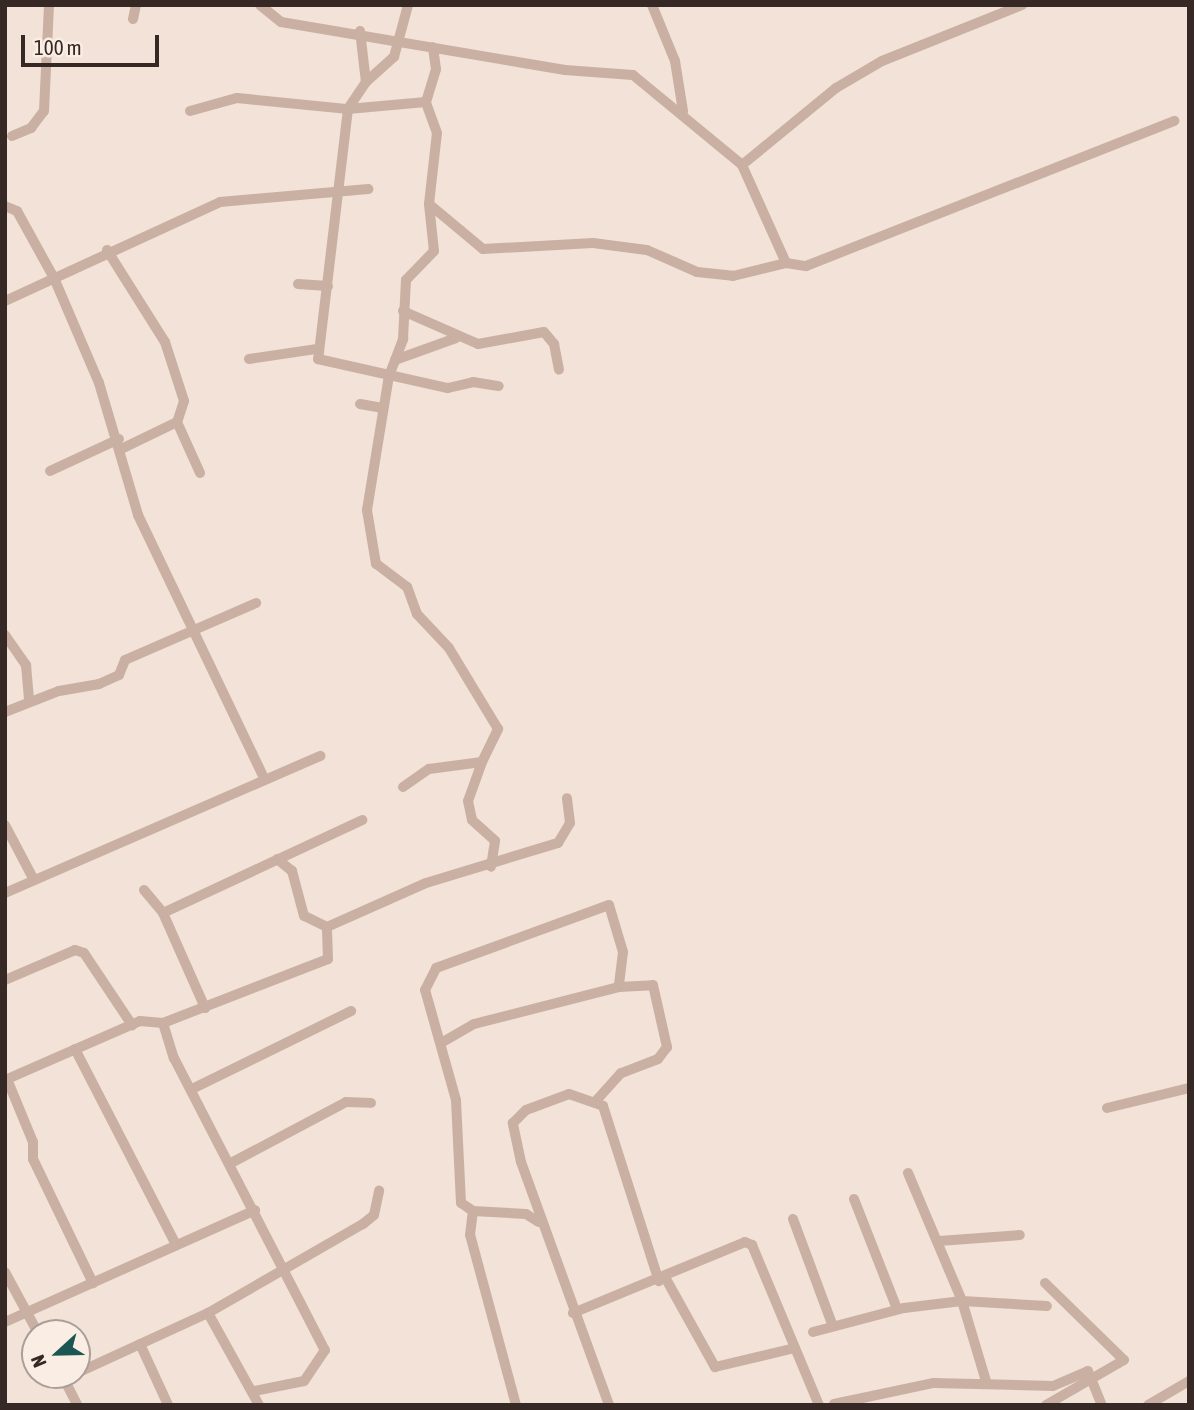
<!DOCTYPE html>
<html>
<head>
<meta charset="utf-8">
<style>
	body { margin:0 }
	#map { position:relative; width:1194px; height:1410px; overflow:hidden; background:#f2e2d7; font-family:"Asap Condensed",sans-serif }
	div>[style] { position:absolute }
	.minor>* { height:10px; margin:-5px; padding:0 5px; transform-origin:5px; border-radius:5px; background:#cab0a3 }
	span { translate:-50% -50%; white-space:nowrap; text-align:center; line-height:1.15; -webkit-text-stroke:5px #f9ede4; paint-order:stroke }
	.frame { position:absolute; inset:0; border:7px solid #352825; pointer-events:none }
	.north { position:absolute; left:21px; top:1319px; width:70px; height:70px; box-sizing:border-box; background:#f9ede4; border:2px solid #ab9e98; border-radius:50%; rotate:248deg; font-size:19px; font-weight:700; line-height:28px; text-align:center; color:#352825 }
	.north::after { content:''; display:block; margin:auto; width:24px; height:32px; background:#1a5753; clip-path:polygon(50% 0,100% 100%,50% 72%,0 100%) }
	.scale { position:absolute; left:21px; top:35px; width:138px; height:32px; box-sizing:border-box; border:4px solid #352825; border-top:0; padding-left:9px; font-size:21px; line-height:24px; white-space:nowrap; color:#352825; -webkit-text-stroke:5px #f9ede4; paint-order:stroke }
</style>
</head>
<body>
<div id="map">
	<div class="minor">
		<i style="left:260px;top:5px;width:27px;rotate:39deg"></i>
		<i style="left:281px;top:22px;width:288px;rotate:9.6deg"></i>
		<i style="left:565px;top:70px;width:68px;rotate:4.2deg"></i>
		<i style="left:633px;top:75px;width:141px;rotate:39.5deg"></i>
		<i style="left:742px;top:165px;width:122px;rotate:-39.3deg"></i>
		<i style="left:836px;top:88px;width:53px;rotate:-30.4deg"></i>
		<i style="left:882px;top:61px;width:151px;rotate:-21.8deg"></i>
		<i style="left:652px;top:5px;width:61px;rotate:67.7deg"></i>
		<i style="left:675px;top:61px;width:51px;rotate:80.9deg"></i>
		<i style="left:133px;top:19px;width:14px;rotate:-78deg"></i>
		<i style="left:360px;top:31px;width:51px;rotate:83.3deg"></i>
		<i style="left:366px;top:82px;width:32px;rotate:124deg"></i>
		<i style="left:348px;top:109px;width:252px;rotate:96.8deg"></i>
		<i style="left:318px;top:359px;width:133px;rotate:12.6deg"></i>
		<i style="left:448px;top:388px;width:26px;rotate:-13deg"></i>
		<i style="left:473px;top:382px;width:26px;rotate:9deg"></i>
		<i style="left:366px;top:82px;width:38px;rotate:-42deg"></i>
		<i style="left:394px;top:57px;width:54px;rotate:-74.9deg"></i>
		<i style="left:190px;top:111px;width:49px;rotate:-15.5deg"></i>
		<i style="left:237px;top:98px;width:112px;rotate:5.7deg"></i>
		<i style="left:348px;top:109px;width:78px;rotate:-5.1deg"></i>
		<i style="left:12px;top:136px;width:21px;rotate:-23deg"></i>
		<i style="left:31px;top:128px;width:21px;rotate:-53deg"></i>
		<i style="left:44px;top:111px;width:106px;rotate:-87.3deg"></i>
		<i style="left:742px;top:165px;width:107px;rotate:65.8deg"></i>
		<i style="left:429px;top:204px;width:70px;rotate:39.8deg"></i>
		<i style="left:483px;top:249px;width:110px;rotate:-3.1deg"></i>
		<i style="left:593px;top:243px;width:54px;rotate:7.4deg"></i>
		<i style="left:647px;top:250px;width:55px;rotate:23.7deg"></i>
		<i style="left:697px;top:272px;width:36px;rotate:6deg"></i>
		<i style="left:733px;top:276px;width:55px;rotate:-13.8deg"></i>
		<i style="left:786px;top:263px;width:20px;rotate:9deg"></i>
		<i style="left:806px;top:266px;width:396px;rotate:-21.5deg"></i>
		<i style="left:5px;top:206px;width:13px;rotate:23deg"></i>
		<i style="left:17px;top:211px;width:77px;rotate:61.1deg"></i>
		<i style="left:54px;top:278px;width:114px;rotate:66.8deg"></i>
		<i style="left:99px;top:383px;width:138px;rotate:73.5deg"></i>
		<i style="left:138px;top:515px;width:292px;rotate:64.4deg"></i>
		<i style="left:107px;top:250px;width:109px;rotate:57.8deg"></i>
		<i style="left:165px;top:342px;width:62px;rotate:72.1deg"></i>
		<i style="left:184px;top:401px;width:22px;rotate:108deg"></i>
		<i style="left:177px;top:422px;width:62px;rotate:154.3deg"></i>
		<i style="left:298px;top:284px;width:30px;rotate:4deg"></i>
		<i style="left:5px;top:301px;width:237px;rotate:-24.7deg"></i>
		<i style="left:220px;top:202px;width:149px;rotate:-5deg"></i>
		<i style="left:403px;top:311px;width:82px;rotate:23.7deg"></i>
		<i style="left:478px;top:344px;width:67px;rotate:-10.3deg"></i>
		<i style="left:544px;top:332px;width:16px;rotate:50deg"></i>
		<i style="left:554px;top:344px;width:26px;rotate:79deg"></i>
		<i style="left:249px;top:359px;width:69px;rotate:-8.4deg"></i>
		<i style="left:395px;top:360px;width:65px;rotate:-19.8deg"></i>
		<i style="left:360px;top:404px;width:23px;rotate:10deg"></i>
		<i style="left:177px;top:422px;width:56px;rotate:65.7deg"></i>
		<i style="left:50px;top:471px;width:76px;rotate:-24.9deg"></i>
		<i style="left:5px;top:635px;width:37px;rotate:55deg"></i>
		<i style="left:26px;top:665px;width:35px;rotate:85deg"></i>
		<i style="left:5px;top:712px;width:58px;rotate:-21.3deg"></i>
		<i style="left:59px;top:691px;width:41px;rotate:-9.9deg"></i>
		<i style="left:99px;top:684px;width:22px;rotate:-24deg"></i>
		<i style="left:119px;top:675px;width:16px;rotate:-68deg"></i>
		<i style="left:125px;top:660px;width:143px;rotate:-23.5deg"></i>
		<i style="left:482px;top:762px;width:41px;rotate:109.7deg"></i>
		<i style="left:468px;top:801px;width:19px;rotate:78deg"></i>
		<i style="left:472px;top:820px;width:31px;rotate:42deg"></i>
		<i style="left:495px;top:841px;width:26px;rotate:99deg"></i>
		<i style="left:403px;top:787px;width:32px;rotate:-35deg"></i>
		<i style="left:429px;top:769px;width:53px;rotate:-7.5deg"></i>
		<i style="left:482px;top:762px;width:37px;rotate:-64deg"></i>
		<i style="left:498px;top:729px;width:95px;rotate:-121.2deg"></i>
		<i style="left:449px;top:648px;width:47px;rotate:-133.3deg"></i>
		<i style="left:417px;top:614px;width:29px;rotate:-110deg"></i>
		<i style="left:407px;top:587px;width:39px;rotate:-143deg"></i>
		<i style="left:376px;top:564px;width:55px;rotate:-99.5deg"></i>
		<i style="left:367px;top:510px;width:136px;rotate:-80.7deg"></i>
		<i style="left:389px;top:376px;width:40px;rotate:-69deg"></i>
		<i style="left:403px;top:339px;width:59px;rotate:-87.1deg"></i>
		<i style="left:406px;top:280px;width:40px;rotate:-46deg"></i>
		<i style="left:434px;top:251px;width:47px;rotate:-96.1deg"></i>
		<i style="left:429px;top:204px;width:71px;rotate:-83.6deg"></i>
		<i style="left:437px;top:133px;width:33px;rotate:-110deg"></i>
		<i style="left:426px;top:102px;width:34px;rotate:-73deg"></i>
		<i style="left:436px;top:69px;width:22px;rotate:-98deg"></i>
		<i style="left:5px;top:825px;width:62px;rotate:62.2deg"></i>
		<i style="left:144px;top:890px;width:30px;rotate:50deg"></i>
		<i style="left:163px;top:913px;width:104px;rotate:66.1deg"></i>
		<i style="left:5px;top:893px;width:344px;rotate:-23.5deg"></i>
		<i style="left:163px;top:913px;width:220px;rotate:-25deg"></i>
		<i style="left:327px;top:927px;width:108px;rotate:-24deg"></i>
		<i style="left:426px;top:883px;width:138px;rotate:-16.9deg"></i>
		<i style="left:558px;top:843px;width:23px;rotate:-59deg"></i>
		<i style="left:570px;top:823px;width:25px;rotate:-97deg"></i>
		<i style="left:5px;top:980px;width:76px;rotate:-23.2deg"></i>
		<i style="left:75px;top:950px;width:9px;rotate:18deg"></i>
		<i style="left:84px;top:953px;width:87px;rotate:56.3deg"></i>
		<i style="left:163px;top:1023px;width:37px;rotate:73deg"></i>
		<i style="left:174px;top:1058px;width:329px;rotate:62.7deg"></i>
		<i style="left:325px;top:1350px;width:37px;rotate:124deg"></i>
		<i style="left:304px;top:1381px;width:51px;rotate:168.7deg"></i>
		<i style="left:441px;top:1043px;width:38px;rotate:-30deg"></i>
		<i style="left:474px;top:1024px;width:150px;rotate:-14.3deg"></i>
		<i style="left:619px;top:987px;width:34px;rotate:-3deg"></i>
		<i style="left:653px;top:985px;width:64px;rotate:77.3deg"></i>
		<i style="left:667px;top:1047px;width:15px;rotate:127deg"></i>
		<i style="left:658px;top:1059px;width:40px;rotate:159deg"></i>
		<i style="left:621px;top:1073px;width:38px;rotate:132deg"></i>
		<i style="left:75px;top:1049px;width:220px;rotate:62.7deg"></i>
		<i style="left:7px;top:1079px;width:68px;rotate:67.6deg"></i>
		<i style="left:33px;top:1142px;width:17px;rotate:90deg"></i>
		<i style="left:33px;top:1159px;width:138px;rotate:64.2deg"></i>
		<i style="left:5px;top:1080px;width:147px;rotate:-23.6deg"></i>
		<i style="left:140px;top:1021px;width:23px;rotate:5deg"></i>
		<i style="left:163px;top:1023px;width:177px;rotate:-21.2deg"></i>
		<i style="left:328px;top:959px;width:32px;rotate:-92deg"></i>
		<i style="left:327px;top:927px;width:25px;rotate:-154deg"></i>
		<i style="left:304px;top:916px;width:47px;rotate:-104.9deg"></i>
		<i style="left:292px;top:871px;width:19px;rotate:-141deg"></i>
		<i style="left:194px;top:1088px;width:175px;rotate:-26.1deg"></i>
		<i style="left:1107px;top:1108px;width:84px;rotate:-13.7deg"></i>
		<i style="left:231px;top:1163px;width:130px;rotate:-27.9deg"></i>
		<i style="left:346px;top:1102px;width:25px;rotate:2deg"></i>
		<i style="left:908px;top:1173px;width:139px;rotate:67.1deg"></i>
		<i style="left:962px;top:1301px;width:85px;rotate:3.4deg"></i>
		<i style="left:854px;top:1199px;width:118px;rotate:68.6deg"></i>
		<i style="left:473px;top:1211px;width:14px;rotate:-146deg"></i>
		<i style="left:461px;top:1203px;width:103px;rotate:-92.8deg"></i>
		<i style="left:456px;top:1100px;width:114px;rotate:-105.7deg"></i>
		<i style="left:425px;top:990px;width:25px;rotate:-63deg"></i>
		<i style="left:436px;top:968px;width:184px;rotate:-20deg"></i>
		<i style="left:609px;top:905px;width:49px;rotate:73.4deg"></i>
		<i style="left:623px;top:952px;width:35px;rotate:97deg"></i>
		<i style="left:793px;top:1219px;width:112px;rotate:69.6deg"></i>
		<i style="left:939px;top:1241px;width:81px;rotate:-4.2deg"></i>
		<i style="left:5px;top:1272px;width:69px;rotate:61.6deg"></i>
		<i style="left:666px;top:1279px;width:101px;rotate:60.9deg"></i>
		<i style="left:715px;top:1367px;width:82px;rotate:-13.4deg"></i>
		<i style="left:1045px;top:1283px;width:110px;rotate:44.3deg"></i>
		<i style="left:1124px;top:1360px;width:90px;rotate:150deg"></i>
		<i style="left:208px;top:1313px;width:105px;rotate:61deg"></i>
		<i style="left:573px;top:1313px;width:186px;rotate:-22.4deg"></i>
		<i style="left:745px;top:1242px;width:8px;rotate:23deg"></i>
		<i style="left:752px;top:1245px;width:173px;rotate:67.3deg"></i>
		<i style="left:5px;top:1322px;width:274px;rotate:-24.1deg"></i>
		<i style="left:813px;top:1332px;width:94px;rotate:-14.8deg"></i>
		<i style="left:904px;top:1308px;width:58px;rotate:-6.9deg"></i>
		<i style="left:962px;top:1301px;width:84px;rotate:73.3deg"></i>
		<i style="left:140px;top:1344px;width:67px;rotate:65.3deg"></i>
		<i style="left:77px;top:1373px;width:144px;rotate:-24.6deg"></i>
		<i style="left:208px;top:1313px;width:179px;rotate:-29.9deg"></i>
		<i style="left:363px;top:1224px;width:14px;rotate:-39deg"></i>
		<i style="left:374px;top:1215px;width:25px;rotate:-78deg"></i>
		<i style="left:62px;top:1375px;width:34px;rotate:63deg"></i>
		<i style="left:834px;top:1404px;width:102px;rotate:-11.9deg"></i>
		<i style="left:934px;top:1383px;width:119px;rotate:1.4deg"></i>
		<i style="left:1053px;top:1386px;width:38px;rotate:-23deg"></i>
		<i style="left:1088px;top:1371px;width:37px;rotate:68deg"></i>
		<i style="left:516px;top:1405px;width:176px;rotate:-105.1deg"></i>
		<i style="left:470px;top:1235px;width:24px;rotate:-83deg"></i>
		<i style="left:473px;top:1211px;width:53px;rotate:3.2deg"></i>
		<i style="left:526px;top:1214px;width:15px;rotate:32deg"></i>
		<i style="left:609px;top:1405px;width:258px;rotate:-109.9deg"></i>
		<i style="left:521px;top:1162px;width:40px;rotate:-102deg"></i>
		<i style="left:513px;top:1123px;width:18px;rotate:-45deg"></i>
		<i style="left:526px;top:1110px;width:46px;rotate:-20.4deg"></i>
		<i style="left:569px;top:1094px;width:36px;rotate:19deg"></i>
		<i style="left:603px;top:1106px;width:184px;rotate:72.3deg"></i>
		<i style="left:1148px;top:1405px;width:48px;rotate:-30.3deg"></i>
	</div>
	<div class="frame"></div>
	<div class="north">N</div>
	<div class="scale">100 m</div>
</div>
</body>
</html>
